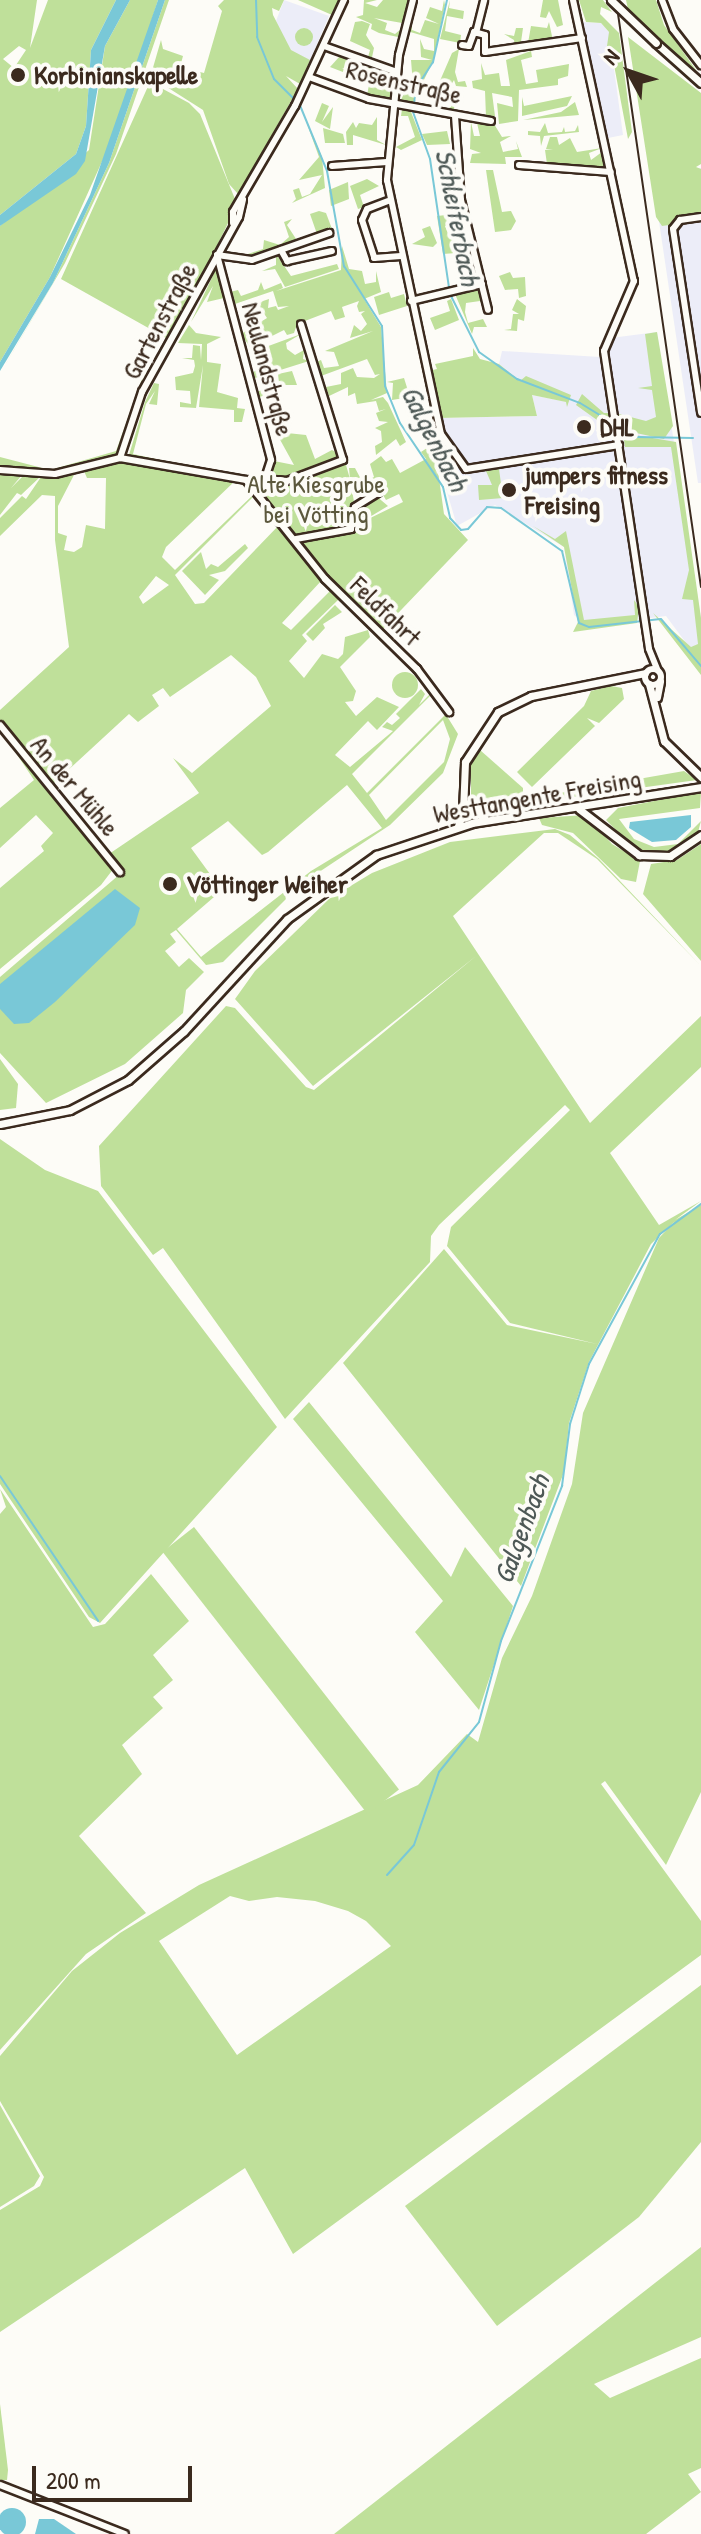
<!DOCTYPE html>
<html>
<head>
<meta charset="utf-8">
<style>
	body { margin:0 }
	#map { position:relative; width:701px; height:2534px; overflow:hidden; background:#fdfcf7; font-family:"Patrick Hand",sans-serif }
	div>[style] { position:absolute }
	.built>* { inset:0; background:#ecedf8 }
	.green>* { inset:0; background:#bfe09a; transform-origin:0 0 }
	.round { border-radius:50% }
	.water>* { inset:0; background:#79c8d7 }
	.stream>* { height:2px; margin:-1px; padding:0 1px; transform-origin:1px; border-radius:1px; background:#79c8d7 }
	.roads { filter:drop-shadow(2px 0 #3b2a1e) drop-shadow(-2px 0 #3b2a1e) drop-shadow(0 2px #3b2a1e) drop-shadow(0 -2px #3b2a1e) }
	.minor>* { height:6px; margin:-3px; padding:0 3px; transform-origin:3px; border-radius:3px; background:#fdfcf7 }
	.minor>.ring { margin:-3px; padding:0; box-sizing:content-box; background:none; border:6px solid #fdfcf7; border-radius:50% }
	.major>* { height:7px; margin:-3.5px; padding:0 3.5px; transform-origin:3.5px; border-radius:3.5px; background:#fdfcf7 }
	.rail>* { height:2px; margin:-1px; padding:0 1px; transform-origin:1px; border-radius:1px; background:#3b2a1e }
	.bridges { filter:drop-shadow(2px 0 #3b2a1e) drop-shadow(-2px 0 #3b2a1e) drop-shadow(0 2px #3b2a1e) drop-shadow(0 -2px #3b2a1e) }
	.major-bridge>* { height:7px; margin:-3.5px; padding:0 3.5px; transform-origin:3.5px; border-radius:3.5px; background:#fdfcf7 }
	.dots>* { width:22px; height:22px; translate:-50% -50%; box-sizing:border-box; border:4px solid #fdfcf7; border-radius:50% }
	span { translate:-50% -50%; white-space:nowrap; text-align:center; line-height:1.15; -webkit-text-stroke:8px #fdfcf7; paint-order:stroke }
	.poi-label { font-size:26px; color:#3b2a1e; font-weight:700 }
	.left { translate:0 -50%; text-align:left }
	.street-label { font-size:26px; color:#3b2a1e }
	.park-label { font-size:26px; color:#5c583d }
	.water-label { font-size:28px; color:#4e5956; font-style:italic }
	.north { position:absolute; left:589px; top:32px; width:80px; height:80px; -webkit-text-stroke:6px #fdfcf7; paint-order:stroke; rotate:310deg; font-size:22px; font-weight:700; line-height:32px; text-align:center; color:#3b2a1e }
	.north::after { content:''; display:block; margin:auto; width:28px; height:36px; background:#3b2a1e; clip-path:polygon(50% 0,100% 100%,50% 72%,0 100%) }
	.scale { position:absolute; left:32px; top:2466px; width:160px; height:36px; box-sizing:border-box; border:4px solid #3b2a1e; border-top:0; padding-left:10px; font-size:24px; line-height:28px; white-space:nowrap; color:#3b2a1e; -webkit-text-stroke:6px #fdfcf7; paint-order:stroke }
</style>
</head>
<body>
<div id="map">
	<div class="built">
		<i style="clip-path:polygon(284px 0,329px 16px,309px 63px,290px 53px,276px 21px)"></i>
		<i style="clip-path:polygon(583px 22px,601px 23px,609px 32px,623px 135px,608px 138px)"></i>
		<i style="clip-path:polygon(651px 168px,701px 168px,701px 483px,698px 483px)"></i>
		<i style="clip-path:polygon(657px 332px,701px 618px,701px 663px,666px 616px,588px 626px,574px 615px,564px 547px,495px 505px,457px 526px,442px 475px,462px 466px,438px 418px,537px 416px,532px 395px,567px 402px,570px 395px,521px 382px,499px 364px,502px 351px,600px 357px,603px 339px)"></i>
	</div>
	<div class="green">
		<i style="clip-path:polygon(evenodd,0 0,37px 0,30px 48px,48px 0,116px 0,91px 50px,86px 126px,76px 154px,0 215px,0 0,19px 46px,26px 50px,14px 68px,3px 59px,19px 46px)"></i>
		<i style="clip-path:polygon(130px 0,158px 0,118px 126px,50px 277px,0 362px,0 226px,89px 150px,105px 46px)"></i>
		<i style="clip-path:polygon(165px 0,169px 0,116px 154px,65px 263px,0 374px,53px 283px,109px 163px)"></i>
		<i style="clip-path:polygon(224px 0,284px 0,279px 11px,272px 8px,273px 15px,291px 50px,310px 60px,300px 84px,286px 76px,298px 89px,238px 194px,229px 184px,203px 110px,159px 82px,152px 71px,161px 40px,163px 49px,183px 56px,180px 67px,204px 73px,222px 11px,218px 6px)"></i>
		<i style="clip-path:polygon(298px 0,339px 0,332px 15px)"></i>
		<i style="clip-path:polygon(364px 0,377px 0,365px 3px,377px 7px,383px 0,409px 0,402px 23px,374px 18px,387px 23px,385px 30px,395px 34px,401px 29px,398px 37px,379px 33px,371px 29px,372px 24px,356px 17px,363px 15px)"></i>
		<i style="clip-path:polygon(444px 0,445px 5px,433px 61px,413px 103px,401px 100px,406px 89px,399px 83px,413px 85px,411px 60px,432px 60px,421px 57px,420px 39px,424px 49px,434px 51px,434px 39px,407px 31px,411px 18px,412px 30px,420px 33px,425px 20px,439px 24px,426px 18px,430px 7px,442px 11px)"></i>
		<i style="clip-path:polygon(450px 0,449px 8px,464px 11px,463px 19px,447px 16px,445px 31px,461px 35px,460px 43px,440px 39px)"></i>
		<i style="clip-path:polygon(543px 0,558px 0,563px 25px,557px 27px,549px 11px,546px 18px,540px 17px)"></i>
		<i style="clip-path:polygon(579px 0,603px 0,612px 12px,601px 7px,600px 14px,619px 33px,632px 132px,628px 139px,614px 65px,606px 53px,609px 32px,601px 23px,586px 22px)"></i>
		<i style="clip-path:polygon(626px 0,656px 0,664px 25px,701px 77px,629px 14px)"></i>
		<i style="clip-path:polygon(362px 21px,370px 24px,366px 35px,374px 48px,371px 62px,360px 58px,368px 57px,370px 50px,350px 41px,355px 22px)"></i>
		<i style="clip-path:polygon(549px 22px,553px 41px,515px 48px,514px 40px,504px 34px,514px 36px,516px 28px,523px 28px,521px 42px,528px 43px,531px 26px,547px 28px)"></i>
		<i class="round" style="left:295px;top:28px;width:18px;height:18px"></i>
		<i style="clip-path:polygon(628px 37px,701px 93px,701px 164px,696px 167px,701px 169px,701px 214px,676px 218px,669px 225px,662px 226px,656px 217px)"></i>
		<i style="clip-path:polygon(459px 49px,455px 72px,458px 82px,465px 81px,467px 87px,456px 86px,454px 80px,450px 87px,455px 88px,454px 112px,444px 110px,451px 107px,451px 96px,440px 93px,439px 83px,452px 53px)"></i>
		<i style="clip-path:polygon(531px 51px,532px 57px,521px 60px,526px 84px,538px 82px,536px 70px,569px 64px,568px 76px,558px 79px,558px 85px,519px 90px,518px 121px,499px 124px,497px 103px,513px 107px,512px 97px,492px 93px,495px 116px,486px 117px,485px 91px,473px 88px,472px 81px,482px 79px,481px 63px,485px 75px,499px 73px,501px 86px,510px 86px,506px 60px)"></i>
		<i style="clip-path:polygon(340px 56px,371px 67px,366px 81px,330px 67px)"></i>
		<i style="clip-path:polygon(372px 67px,392px 72px,378px 73px,377px 86px,392px 81px,390px 100px,367px 96px)"></i>
		<i style="clip-path:polygon(150px 82px,189px 103px,200px 114px,235px 199px,228px 223px,185px 312px,139px 391px,127px 434px,117px 454px,78px 468px,55px 472px,0 468px,0 457px,50px 470px,116px 451px,142px 379px,168px 339px,61px 279px)"></i>
		<i style="clip-path:polygon(572px 96px,567px 106px,522px 116px,522px 97px,524px 106px)"></i>
		<i style="clip-path:polygon(575px 102px,579px 115px,523px 120px,561px 112px)"></i>
		<i style="clip-path:polygon(322px 103px,329px 106px,322px 122px,333px 107px,330px 129px,315px 121px)"></i>
		<i style="clip-path:polygon(402px 109px,411px 112px,422px 140px,401px 150px,396px 147px,415px 137px,408px 116px,401px 116px)"></i>
		<i style="clip-path:polygon(302px 110px,322px 157px,325px 188px,292px 203px,296px 199px,293px 190px,299px 188px,302px 197px,310px 194px,322px 175px,299px 180px,319px 157px)"></i>
		<i style="clip-path:polygon(377px 117px,377px 140px,386px 145px,353px 135px,353px 145px,347px 145px,346px 132px,353px 122px,356px 128px,359px 123px,372px 125px)"></i>
		<i style="clip-path:polygon(471px 122px,474px 136px,480px 136px,477px 123px,494px 124px,502px 137px,511px 136px,500px 142px,503px 152px,518px 149px,516px 141px,522px 157px,505px 157px,506px 164px,470px 163px,472px 154px,481px 153px,470px 149px)"></i>
		<i style="clip-path:polygon(545px 123px,548px 133px,562px 132px,564px 127px,565px 132px,575px 131px,578px 125px,579px 132px,544px 136px,541px 146px,540px 136px,528px 135px,528px 131px,540px 132px)"></i>
		<i style="clip-path:polygon(323px 128px,343px 134px,345px 143px,325px 143px)"></i>
		<i style="clip-path:polygon(447px 131px,450px 144px,427px 145px,422px 134px)"></i>
		<i style="clip-path:polygon(550px 137px,557px 137px,559px 145px,570px 138px,577px 152px,602px 148px,589px 153px,591px 160px,602px 152px,605px 167px,547px 164px,545px 150px,553px 149px,546px 149px)"></i>
		<i style="clip-path:polygon(486px 170px,493px 170px,502px 212px,511px 211px,516px 221px,511px 230px,495px 232px)"></i>
		<i style="clip-path:polygon(367px 179px,379px 186px,360px 195px,364px 207px,358px 209px,350px 186px)"></i>
		<i style="clip-path:polygon(348px 182px,349px 199px,331px 206px,329px 190px)"></i>
		<i style="clip-path:polygon(319px 211px,326px 213px,332px 229px,317px 234px,310px 214px)"></i>
		<i style="clip-path:polygon(446px 215px,447px 221px,456px 224px,445px 226px,450px 239px,460px 237px,462px 228px,465px 238px,451px 241px,453px 253px,464px 250px,466px 241px,469px 252px,443px 254px,437px 216px)"></i>
		<i style="clip-path:polygon(292px 219px,287px 225px,298px 242px,254px 257px,248px 254px,263px 249px,264px 240px,280px 245px,289px 237px,284px 222px)"></i>
		<i style="clip-path:polygon(430px 226px,437px 243px,433px 247px,412px 244px,425px 237px,422px 229px)"></i>
		<i style="clip-path:polygon(342px 246px,349px 269px,362px 271px,365px 284px,376px 282px,376px 271px,381px 292px,364px 299px,381px 327px,387px 393px,371px 400px,383px 397px,388px 403px,406px 442px,400px 446px,396px 439px,376px 455px,375px 446px,382px 442px,381px 431px,375px 428px,388px 422px,379px 421px,376px 413px,386px 409px,379px 411px,376px 401px,357px 404px,355px 393px,348px 396px,348px 387px,329px 396px,326px 387px,341px 384px,341px 373px,353px 368px,357px 377px,374px 378px,380px 374px,375px 375px,367px 359px,321px 376px,316px 362px,321px 360px,324px 368px,339px 366px,334px 352px,325px 351px,373px 331px,350px 338px,354px 325px,361px 331px,367px 324px,361px 314px,365px 311px,359px 312px,357px 306px,359px 301px,342px 307px,345px 317px,335px 320px,331px 311px,297px 324px,294px 333px,287px 335px,284px 330px,250px 347px,241px 334px,267px 318px,257px 303px,269px 299px,268px 308px,276px 306px,278px 310px,289px 306px,278px 307px,273px 291px,235px 304px,230px 292px,238px 290px,241px 296px,258px 290px,261px 282px,264px 290px,281px 283px,283px 288px,276px 291px,341px 270px)"></i>
		<i style="clip-path:polygon(276px 254px,291px 276px,337px 264px,339px 269px,285px 287px,275px 269px,262px 271px,276px 265px)"></i>
		<i style="clip-path:polygon(217px 267px,225px 298px,223px 292px,224px 298px,207px 302px,213px 286px,191px 322px)"></i>
		<i style="clip-path:polygon(510px 272px,513px 278px,525px 277px,526px 296px,519px 298px,518px 289px,505px 290px,499px 276px)"></i>
		<i style="clip-path:polygon(479px 290px,483px 307px,480px 301px,466px 303px,465px 312px,468px 323px,483px 319px,487px 327px,474px 327px,472px 334px,455px 294px)"></i>
		<i style="clip-path:polygon(389px 292px,391px 298px,404px 294px,407px 306px,379px 315px,374px 297px)"></i>
		<i style="clip-path:polygon(451px 299px,459px 320px,435px 330px,430px 318px,450px 311px,447px 301px)"></i>
		<i style="clip-path:polygon(517px 299px,526px 306px,524px 321px,518px 319px,517px 331px,504px 330px,511px 329px,513px 314px,519px 314px,512px 310px)"></i>
		<i style="clip-path:polygon(189px 325px,196px 333px,221px 337px,207px 344px,207px 362px,221px 364px,217px 392px,238px 398px,237px 408px,245px 409px,242px 422px,234px 422px,234px 410px,199px 407px,203px 365px,196px 408px,180px 407px,180px 402px,191px 404px,190px 391px,176px 390px,175px 377px,193px 373px,195px 366px,194px 360px,182px 358px,192px 358px,193px 345px,200px 346px,201px 360px,202px 344px,178px 343px)"></i>
		<i style="clip-path:polygon(657px 332px,673px 426px,664px 439px,622px 430px,619px 414px,646px 421px,656px 417px,652px 390px,638px 388px,652px 386px,645px 334px)"></i>
		<i style="clip-path:polygon(301px 334px,286px 343px,287px 349px,295px 355px,304px 350px,303px 359px,309px 361px,255px 378px,253px 372px,268px 366px,263px 348px)"></i>
		<i style="clip-path:polygon(473px 348px,480px 359px,499px 364px,520px 381px,526px 376px,571px 395px,567px 407px,566px 402px,532px 395px,537px 416px,438px 418px,429px 371px,437px 369px,435px 364px,473px 356px)"></i>
		<i style="clip-path:polygon(292px 371px,297px 385px,283px 385px,259px 398px,257px 392px,279px 383px,278px 374px)"></i>
		<i style="clip-path:polygon(404px 378px,410px 397px,392px 400px,393px 383px,387px 382px)"></i>
		<i style="clip-path:polygon(154px 383px,159px 384px,157px 405px,149px 404px,155px 391px,146px 404px,133px 454px,179px 464px,129px 455px,145px 402px)"></i>
		<i style="clip-path:polygon(582px 394px,604px 413px,609px 413px,608px 404px,611px 430px,576px 405px)"></i>
		<i style="clip-path:polygon(evenodd,287px 433px,306px 435px,315px 459px,332px 450px,337px 453px,337px 463px,346px 465px,350px 479px,349px 468px,355px 468px,363px 483px,374px 477px,370px 464px,381px 456px,386px 462px,392px 459px,400px 473px,426px 459px,421px 452px,427px 448px,439px 467px,443px 465px,438px 471px,444px 514px,468px 540px,380px 632px,313px 562px,259px 490px,274px 461px,294px 465px,278px 436px,287px 433px,359px 486px,365px 497px,380px 490px,386px 500px,399px 494px,403px 502px,358px 524px,388px 506px,375px 495px,355px 508px,352px 490px,359px 486px)"></i>
		<i style="clip-path:polygon(623px 433px,676px 442px,701px 618px,701px 675px,653px 613px,691px 647px,698px 644px,693px 600px,682px 599px,689px 570px,671px 447px,625px 447px)"></i>
		<i style="clip-path:polygon(evenodd,116px 461px,243px 481px,257px 493px,175px 575px,195px 604px,204px 603px,281px 523px,322px 580px,282px 623px,291px 630px,331px 590px,339px 599px,302px 635px,307px 641px,289px 661px,304px 678px,322px 654px,338px 659px,343px 654px,345px 637px,368px 630px,370px 637px,340px 667px,356px 691px,353px 701px,345px 702px,356px 716px,377px 697px,399px 707px,377px 730px,368px 721px,335px 755px,350px 767px,393px 731px,382px 727px,387px 722px,392px 725px,400px 718px,396px 714px,421px 689px,425px 694px,419px 705px,432px 692px,458px 734px,443px 773px,390px 825px,301px 884px,223px 962px,206px 965px,176px 930px,170px 934px,176px 942px,165px 951px,179px 967px,189px 958px,204px 972px,186px 990px,183px 1013px,125px 1064px,46px 1103px,0 1053px,0 977px,120px 874px,0 721px,0 710px,69px 647px,55px 540px,55px 496px,42px 495px,0 536px,0 518px,22px 496px,26px 499px,41px 477px,74px 475px,58px 506px,58px 533px,67px 536px,64px 550px,74px 552px,82px 547px,86px 525px,105px 529px,106px 478px,87px 478px,84px 471px,116px 461px,236px 480px,254px 494px,175px 570px,162px 557px,166px 547px,236px 480px,116px 461px,156px 576px,169px 585px,143px 604px,139px 597px,156px 576px,116px 461px,231px 655px,256px 677px,271px 706px,192px 773px,173px 758px,199px 793px,109px 854px,52px 785px,129px 714px,138px 722px,159px 706px,152px 695px,163px 688px,170px 697px,231px 655px,116px 461px,432px 694px,446px 714px,367px 793px,352px 774px,432px 694px,116px 461px,443px 720px,450px 739px,444px 762px,386px 820px,369px 795px,443px 720px,116px 461px,347px 785px,382px 828px,311px 871px,201px 957px,177px 929px,214px 897px,210px 874px,191px 848px,228px 821px,262px 855px,268px 852px,347px 785px)"></i>
		<i style="clip-path:polygon(499px 469px,503px 498px,479px 500px,478px 485px,492px 485px,486px 471px)"></i>
		<i style="clip-path:polygon(0 472px,22px 475px,11px 488px,24px 475px,40px 477px,21px 495px,17px 493px,0 515px)"></i>
		<i style="clip-path:polygon(533px 526px,555px 539px,566px 531px,584px 620px,635px 615px,634px 600px,639px 607px,637px 623px,573px 632px,578px 622px,564px 547px)"></i>
		<i style="clip-path:polygon(245px 544px,248px 548px,225px 571px,209px 575px,219px 580px,205px 595px,182px 571px,201px 552px,206px 569px,211px 564px,218px 567px)"></i>
		<i style="clip-path:polygon(335px 605px,342px 612px,323px 624px,325px 628px,313px 641px,306px 634px)"></i>
		<i class="round" style="left:392px;top:672px;width:26px;height:26px"></i>
		<i style="clip-path:polygon(611px 686px,622px 688px,624px 699px,599px 723px,587px 718px,595px 726px,532px 787px,517px 772px,584px 706px,591px 691px)"></i>
		<i style="clip-path:polygon(0 729px,114px 868px,101px 885px,0 969px,0 888px,44px 851px,41px 846px,53px 833px,36px 815px,0 848px,0 808px,34px 780px)"></i>
		<i style="clip-path:polygon(480px 750px,523px 788px,523px 794px,478px 805px,471px 798px,471px 764px)"></i>
		<i style="clip-path:polygon(684px 771px,697px 780px,538px 802px,547px 795px)"></i>
		<i style="clip-path:polygon(701px 792px,700px 808px,619px 819px,634px 839px,654px 847px,678px 844px,701px 821px,697px 836px,671px 853px,637px 851px,606px 820px,618px 808px)"></i>
		<i style="clip-path:polygon(586px 815px,612px 844px,640px 861px,636px 882px,621px 879px,573px 833px,542px 825px,539px 818px)"></i>
		<i style="clip-path:polygon(evenodd,555px 829px,570px 835px,599px 859px,701px 966px,597px 859px,558px 833px,544px 833px,453px 916px,590px 1123px,701px 1016px,701px 1067px,610px 1153px,659px 1225px,701px 1201px,675px 1220px,701px 1205px,701px 1792px,666px 1865px,605px 1781px,601px 1784px,701px 1921px,701px 1955px,293px 2254px,245px 2168px,0 2332px,0 2210px,40px 2186px,44px 2177px,0 2101px,0 2056px,72px 1971px,120px 1933px,199px 1885px,418px 1785px,467px 1734px,478px 1742px,502px 1658px,532px 1596px,572px 1484px,583px 1413px,659px 1238px,675px 1221px,651px 1244px,589px 1362px,569px 1423px,564px 1472px,521px 1586px,343px 1363px,444px 1249px,507px 1325px,597px 1344px,510px 1323px,447px 1246px,451px 1227px,570px 1110px,565px 1105px,439px 1225px,431px 1236px,430px 1262px,285px 1419px,163px 1248px,153px 1255px,101px 1186px,99px 1146px,226px 1006px,235px 1008px,306px 1087px,314px 1090px,476px 956px,313px 1086px,235px 999px,255px 971px,329px 899px,372px 873px,450px 842px,555px 829px,230px 1896px,249px 1901px,277px 1897px,315px 1901px,348px 1911px,366px 1921px,391px 1946px,237px 2055px,159px 1941px,230px 1896px)"></i>
		<i style="clip-path:polygon(701px 844px,701px 961px,643px 894px,651px 864px,677px 860px)"></i>
		<i style="clip-path:polygon(0 1059px,18px 1084px,16px 1108px,0 1110px)"></i>
		<i style="clip-path:polygon(0 1139px,45px 1170px,98px 1191px,277px 1427px,100px 1623px,89px 1617px,0 1484px)"></i>
		<i style="clip-path:polygon(309px 1402px,451px 1577px,465px 1547px,513px 1606px,479px 1710px,415px 1632px,443px 1601px,293px 1419px)"></i>
		<i style="clip-path:polygon(0 1489px,93px 1627px,105px 1624px,151px 1574px,189px 1621px,153px 1655px,173px 1680px,153px 1697px,163px 1708px,122px 1745px,142px 1774px,79px 1836px,146px 1913px,86px 1954px,0 2050px,0 1514px,6px 1507px)"></i>
		<i style="left:194px;top:1527px;width:333px;height:40px;rotate:52deg"></i>
		<i style="clip-path:polygon(701px 1985px,701px 2142px,639px 2217px,497px 2326px,405px 2206px)"></i>
		<i style="clip-path:polygon(0 2105px,40px 2176px,34px 2186px,0 2207px)"></i>
		<i style="clip-path:polygon(701px 2247px,701px 2337px,594px 2384px,610px 2398px,701px 2358px,701px 2468px,688px 2474px,701px 2492px,646px 2534px,334px 2534px)"></i>
		<i style="clip-path:polygon(0 2404px,8px 2470px,7px 2480px,0 2480px)"></i>
	</div>
	<div class="water">
		<i style="clip-path:polygon(116px 0,130px 0,105px 46px,85px 161px,76px 174px,0 226px,0 215px,76px 154px,86px 126px,91px 50px)"></i>
		<i style="clip-path:polygon(158px 0,165px 0,109px 163px,53px 283px,0 371px,0 362px,50px 277px,90px 195px)"></i>
		<i style="clip-path:polygon(691px 815px,691px 827px,676px 840px,652px 842px,629px 828px,630px 822px)"></i>
		<i style="clip-path:polygon(115px 889px,140px 908px,135px 925px,55px 1002px,29px 1023px,14px 1024px,0 1009px,0 984px)"></i>
		<i class="round" style="left:-2px;top:2508px;width:28px;height:28px"></i>
		<i style="clip-path:polygon(39px 2519px,54px 2519px,76px 2534px,35px 2534px)"></i>
	</div>
	<div class="stream">
		<i style="left:256px;top:0;width:37px;rotate:88deg"></i>
		<i style="left:257px;top:37px;width:45px;rotate:68deg"></i>
		<i style="left:274px;top:79px;width:28px;rotate:45deg"></i>
		<i style="left:447px;top:0;width:64px;rotate:102.7deg"></i>
		<i style="left:433px;top:62px;width:31px;rotate:123deg"></i>
		<i style="left:416px;top:88px;width:24px;rotate:97deg"></i>
		<i style="left:413px;top:112px;width:50px;rotate:70.1deg"></i>
		<i style="left:430px;top:159px;width:130px;rotate:81.6deg"></i>
		<i style="left:299px;top:103px;width:74px;rotate:67.6deg"></i>
		<i style="left:327px;top:171px;width:97px;rotate:79.9deg"></i>
		<i style="left:344px;top:266px;width:71px;rotate:57.7deg"></i>
		<i style="left:382px;top:326px;width:60px;rotate:87.1deg"></i>
		<i style="left:385px;top:386px;width:40px;rotate:68deg"></i>
		<i style="left:400px;top:423px;width:77px;rotate:56.1deg"></i>
		<i style="left:443px;top:487px;width:32px;rotate:77deg"></i>
		<i style="left:450px;top:518px;width:16px;rotate:47deg"></i>
		<i style="left:461px;top:530px;width:7px;rotate:-8deg"></i>
		<i style="left:468px;top:529px;width:29px;rotate:-49deg"></i>
		<i style="left:487px;top:507px;width:14px;rotate:4deg"></i>
		<i style="left:501px;top:508px;width:75px;rotate:35.2deg"></i>
		<i style="left:562px;top:551px;width:74px;rotate:76.7deg"></i>
		<i style="left:579px;top:623px;width:11px;rotate:22deg"></i>
		<i style="left:589px;top:627px;width:72px;rotate:-6.3deg"></i>
		<i style="left:661px;top:619px;width:62px;rotate:49.6deg"></i>
		<i style="left:450px;top:294px;width:65px;rotate:63.4deg"></i>
		<i style="left:479px;top:352px;width:47px;rotate:35.4deg"></i>
		<i style="left:517px;top:379px;width:67px;rotate:20.9deg"></i>
		<i style="left:580px;top:403px;width:66px;rotate:31.3deg"></i>
		<i style="left:636px;top:437px;width:57px;rotate:1deg"></i>
		<i style="left:0;top:1476px;width:175px;rotate:55.9deg"></i>
		<i style="left:387px;top:1875px;width:40px;rotate:-48deg"></i>
		<i style="left:414px;top:1845px;width:77px;rotate:-71.1deg"></i>
		<i style="left:439px;top:1772px;width:64px;rotate:-51.3deg"></i>
		<i style="left:479px;top:1722px;width:84px;rotate:-74.8deg"></i>
		<i style="left:501px;top:1641px;width:167px;rotate:-68.5deg"></i>
		<i style="left:562px;top:1486px;width:63px;rotate:-82.6deg"></i>
		<i style="left:570px;top:1424px;width:63px;rotate:-72.4deg"></i>
		<i style="left:589px;top:1364px;width:148px;rotate:-61.4deg"></i>
		<i style="left:660px;top:1234px;width:51px;rotate:-36.2deg"></i>
	</div>
	<div class="roads">
		<div class="minor">
			<i style="left:413px;top:0;width:57px;rotate:104.3deg"></i>
			<i style="left:399px;top:55px;width:126px;rotate:95.5deg"></i>
			<i style="left:387px;top:180px;width:260px;rotate:78deg"></i>
			<i style="left:441px;top:434px;width:43px;rotate:54.5deg"></i>
			<i style="left:466px;top:469px;width:155px;rotate:-8.9deg"></i>
			<i style="left:573px;top:0;width:288px;rotate:77.8deg"></i>
			<i style="left:634px;top:281px;width:76px;rotate:113.2deg"></i>
			<i style="left:604px;top:351px;width:301px;rotate:81.4deg"></i>
			<i style="left:649px;top:649px;width:22px;rotate:68deg"></i>
			<i style="left:662px;top:0;width:31px;rotate:69deg"></i>
			<i style="left:673px;top:29px;width:46px;rotate:52.1deg"></i>
			<i style="left:476px;top:33px;width:34px;rotate:-76deg"></i>
			<i style="left:462px;top:45px;width:7px;rotate:8deg"></i>
			<i style="left:469px;top:46px;width:15px;rotate:-70deg"></i>
			<i style="left:474px;top:32px;width:11px;rotate:15deg"></i>
			<i style="left:485px;top:35px;width:17px;rotate:90deg"></i>
			<i style="left:485px;top:52px;width:98px;rotate:-8.2deg"></i>
			<i style="left:324px;top:46px;width:77px;rotate:19.6deg"></i>
			<i style="left:309px;top:77px;width:64px;rotate:20.1deg"></i>
			<i style="left:369px;top:99px;width:124px;rotate:10.2deg"></i>
			<i style="left:455px;top:116px;width:84px;rotate:85.9deg"></i>
			<i style="left:461px;top:200px;width:113px;rotate:76.2deg"></i>
			<i style="left:519px;top:165px;width:92px;rotate:4.4deg"></i>
			<i style="left:332px;top:166px;width:55px;rotate:-4.2deg"></i>
			<i style="left:388px;top:201px;width:22px;rotate:159deg"></i>
			<i style="left:367px;top:209px;width:12px;rotate:114deg"></i>
			<i style="left:362px;top:220px;width:40px;rotate:72deg"></i>
			<i style="left:374px;top:258px;width:27px;rotate:-4deg"></i>
			<i style="left:701px;top:217px;width:21px;rotate:172deg"></i>
			<i style="left:680px;top:220px;width:11px;rotate:128deg"></i>
			<i style="left:673px;top:229px;width:186px;rotate:81.3deg"></i>
			<i style="left:233px;top:223px;width:11px;rotate:-90deg"></i>
			<i style="left:233px;top:212px;width:123px;rotate:-59.7deg"></i>
			<i style="left:295px;top:106px;width:117px;rotate:-65.2deg"></i>
			<i style="left:281px;top:250px;width:13px;rotate:61deg"></i>
			<i style="left:287px;top:261px;width:46px;rotate:-12.5deg"></i>
			<i style="left:217px;top:255px;width:212px;rotate:75.2deg"></i>
			<i style="left:271px;top:460px;width:20px;rotate:108deg"></i>
			<i style="left:265px;top:479px;width:13px;rotate:138deg"></i>
			<i style="left:217px;top:255px;width:35px;rotate:8deg"></i>
			<i style="left:252px;top:260px;width:82px;rotate:-19.3deg"></i>
			<i style="left:411px;top:301px;width:73px;rotate:-13.5deg"></i>
			<i style="left:120px;top:458px;width:128px;rotate:9.9deg"></i>
			<i style="left:246px;top:480px;width:127px;rotate:51.4deg"></i>
			<i style="left:325px;top:579px;width:129px;rotate:44.4deg"></i>
			<i style="left:417px;top:669px;width:54px;rotate:53.3deg"></i>
			<i style="left:0;top:470px;width:55px;rotate:4.2deg"></i>
			<i style="left:55px;top:474px;width:67px;rotate:-13.8deg"></i>
			<i style="left:120px;top:458px;width:70px;rotate:-71.6deg"></i>
			<i style="left:142px;top:392px;width:200px;rotate:-61deg"></i>
			<i style="left:239px;top:217px;width:18px;rotate:-77deg"></i>
			<i style="left:265px;top:479px;width:22px;rotate:5deg"></i>
			<i style="left:287px;top:481px;width:60px;rotate:-20.6deg"></i>
			<i style="left:343px;top:460px;width:142px;rotate:-107.2deg"></i>
			<i style="left:296px;top:539px;width:56px;rotate:-10.3deg"></i>
			<i style="left:351px;top:529px;width:22px;rotate:-80deg"></i>
			<i style="left:355px;top:507px;width:28px;rotate:-32deg"></i>
			<i class="ring" style="left:645px;top:669px;width:10px;height:10px"></i>
			<i style="left:0;top:725px;width:190px;rotate:50.8deg"></i>
			<i style="left:0;top:2485px;width:134px;rotate:21.4deg"></i>
		</div>
		<div class="major">
			<i style="left:656px;top:43px;width:60px;rotate:41.6deg"></i>
			<i style="left:649px;top:684px;width:59px;rotate:75.3deg"></i>
			<i style="left:664px;top:741px;width:52px;rotate:44.2deg"></i>
			<i style="left:657px;top:697px;width:16px;rotate:-79deg"></i>
			<i style="left:464px;top:802px;width:27px;rotate:39deg"></i>
			<i style="left:579px;top:809px;width:76px;rotate:37.5deg"></i>
			<i style="left:639px;top:855px;width:31px;rotate:2deg"></i>
			<i style="left:670px;top:856px;width:37px;rotate:-34deg"></i>
			<i style="left:458px;top:826px;width:15px;rotate:-70deg"></i>
			<i style="left:463px;top:812px;width:50px;rotate:-87.7deg"></i>
			<i style="left:465px;top:762px;width:60px;rotate:-56.6deg"></i>
			<i style="left:498px;top:712px;width:37px;rotate:-26deg"></i>
			<i style="left:531px;top:696px;width:116px;rotate:-11.4deg"></i>
			<i style="left:0;top:1124px;width:71px;rotate:-11.3deg"></i>
			<i style="left:70px;top:1110px;width:65px;rotate:-27.3deg"></i>
			<i style="left:128px;top:1080px;width:74px;rotate:-41.2deg"></i>
			<i style="left:184px;top:1031px;width:152px;rotate:-47.4deg"></i>
			<i style="left:287px;top:919px;width:110px;rotate:-35.7deg"></i>
			<i style="left:376px;top:855px;width:101px;rotate:-18.4deg"></i>
			<i style="left:472px;top:823px;width:232px;rotate:-8.9deg"></i>
		</div>
	</div>
	<div class="rail">
		<i style="left:616px;top:0;width:593px;rotate:81.76deg"></i>
	</div>
	<div class="bridges">
		<div class="major-bridge">
			<i style="left:611px;top:0;width:62px;rotate:43.7deg"></i>
		</div>
	</div>
	<div class="dots">
		<i style="left:18px;top:75px;background:#3b2a1e"></i>
		<i style="left:584px;top:427px;background:#3b2a1e"></i>
		<i style="left:509px;top:490px;background:#3b2a1e"></i>
		<i style="left:170px;top:884px;background:#3b2a1e"></i>
	</div>
	<div class="poi-label">
		<span class="left" style="left:34px;top:75px">Korbinianskapelle</span>
		<span class="left" style="left:600px;top:427px">DHL</span>
		<span class="left" style="left:525px;top:490px">jumpers fitness<br>Freising</span>
		<span class="left" style="left:186px;top:884px">Vöttinger Weiher</span>
	</div>
	<div class="street-label">
		<span style="left:404px;top:82px;rotate:13deg">Rosenstraße</span>
		<span style="left:159px;top:321px;rotate:-62deg">Gartenstraße</span>
		<span style="left:268px;top:369px;rotate:75deg">Neulandstraße</span>
		<span style="left:386px;top:611px;rotate:44deg">Feldfahrt</span>
		<span style="left:75px;top:786px;rotate:50deg">An der Mühle</span>
		<span style="left:537px;top:796px;rotate:-10deg">Westtangente Freising</span>
	</div>
	<div class="park-label">
		<span style="left:316px;top:499px">Alte Kiesgrube<br>bei Vötting</span>
	</div>
	<div class="water-label">
		<span style="left:458px;top:217px;rotate:79deg">Schleiferbach</span>
		<span style="left:435px;top:438px;rotate:63deg">Galgenbach</span>
		<span style="left:521px;top:1529px;rotate:-70deg">Galgenbach</span>
	</div>
	<div class="north">N</div>
	<div class="scale">200 m</div>
</div>
</body>
</html>
